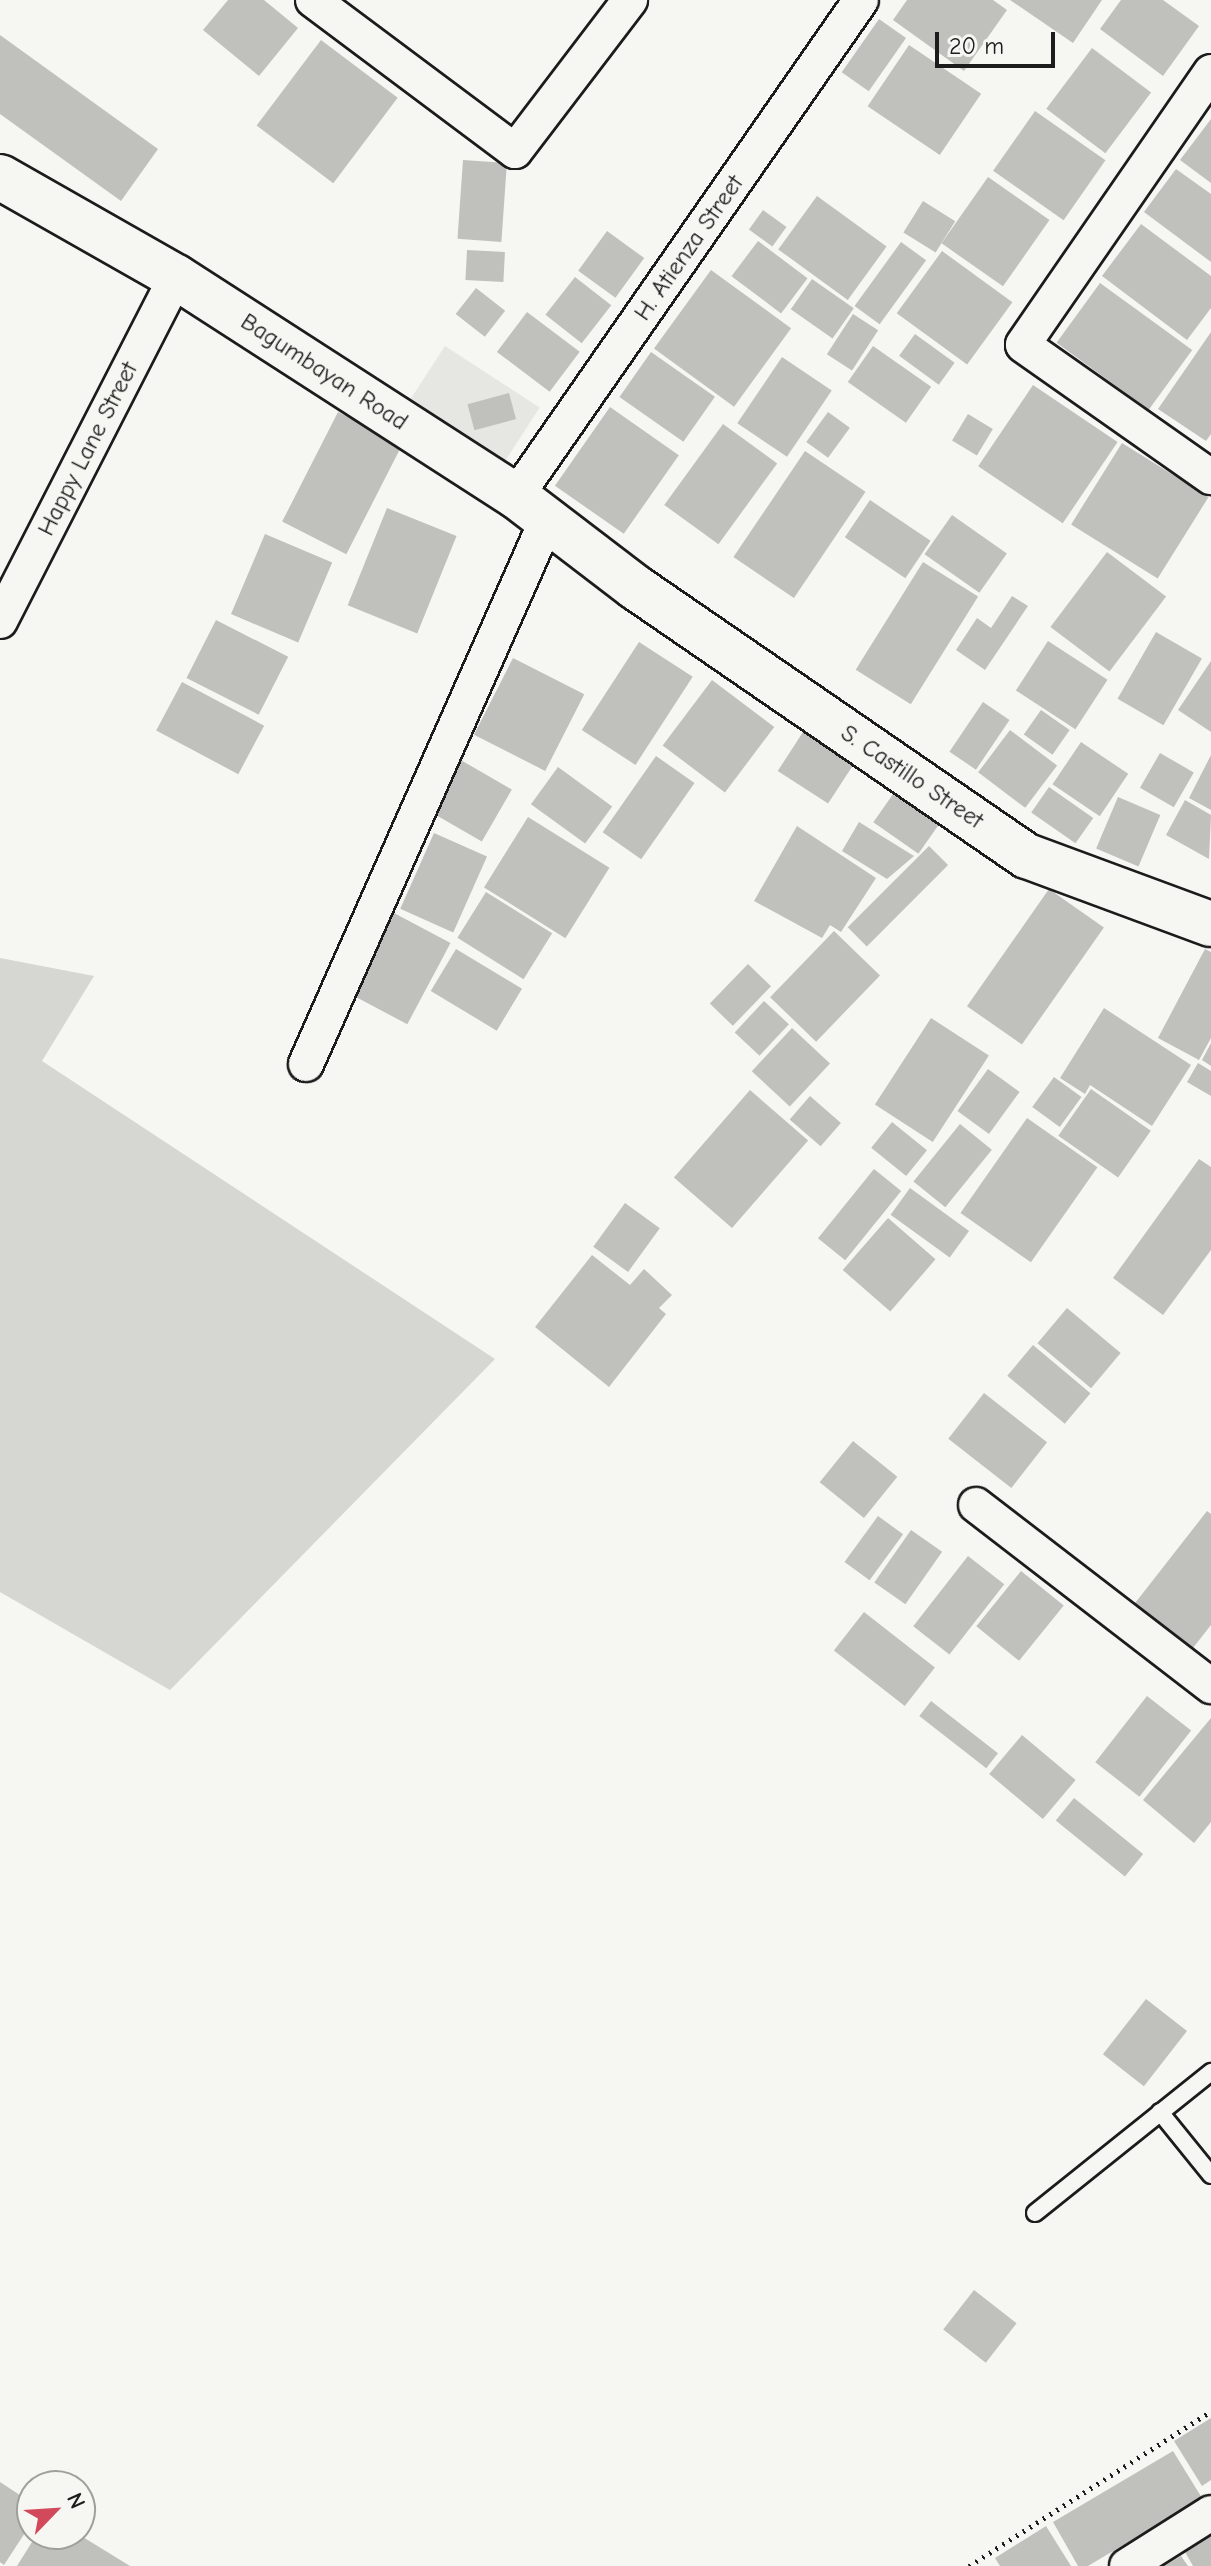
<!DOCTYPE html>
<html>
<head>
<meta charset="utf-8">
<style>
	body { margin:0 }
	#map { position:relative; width:1211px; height:2566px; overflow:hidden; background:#f6f6f2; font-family:"Comic Neue",sans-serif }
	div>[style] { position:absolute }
	.built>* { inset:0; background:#e6e6e2; transform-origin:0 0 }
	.green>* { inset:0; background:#d6d6d2 }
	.building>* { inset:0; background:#c0c0bd; transform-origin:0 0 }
	.path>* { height:5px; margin-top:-2.5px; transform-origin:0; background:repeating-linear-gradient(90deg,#1c1c1c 0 2px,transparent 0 8px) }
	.roads { filter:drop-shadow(2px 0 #1c1c1c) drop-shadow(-2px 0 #1c1c1c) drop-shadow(0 2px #1c1c1c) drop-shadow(0 -2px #1c1c1c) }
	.lane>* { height:16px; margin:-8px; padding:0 8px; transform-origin:8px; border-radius:8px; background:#f6f6f2 }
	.street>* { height:34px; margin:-17px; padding:0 17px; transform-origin:17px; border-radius:17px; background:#f6f6f2 }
	.secondary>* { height:44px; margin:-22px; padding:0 22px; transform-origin:22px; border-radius:22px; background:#f6f6f2 }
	span { translate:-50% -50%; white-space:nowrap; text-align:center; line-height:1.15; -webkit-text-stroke:6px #f6f6f2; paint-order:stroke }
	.street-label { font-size:24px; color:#1c1c1c }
	.north { position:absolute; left:16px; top:2470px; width:80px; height:80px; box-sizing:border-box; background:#f6f6f2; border:2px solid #9f9f9c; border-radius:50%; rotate:65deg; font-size:22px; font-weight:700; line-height:32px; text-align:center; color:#1c1c1c }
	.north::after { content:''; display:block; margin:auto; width:28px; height:36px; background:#d1495b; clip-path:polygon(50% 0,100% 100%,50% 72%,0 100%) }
	.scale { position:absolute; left:935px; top:32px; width:120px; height:36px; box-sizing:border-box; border:4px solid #1c1c1c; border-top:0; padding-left:10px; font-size:24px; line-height:28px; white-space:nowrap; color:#1c1c1c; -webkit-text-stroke:6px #f6f6f2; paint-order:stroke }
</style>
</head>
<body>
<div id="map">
	<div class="built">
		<i style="left:445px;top:346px;width:113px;height:65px;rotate:33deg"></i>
	</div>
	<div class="green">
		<i style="clip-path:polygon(0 958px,94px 976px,42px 1061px,495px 1359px,170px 1690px,0 1592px)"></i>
	</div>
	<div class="building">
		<i style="clip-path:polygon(228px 0,264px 0,298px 28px,259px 76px,203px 30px)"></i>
		<i style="clip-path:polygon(907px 0,993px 0,1007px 10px,964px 71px,893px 20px)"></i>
		<i style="clip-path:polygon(1010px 0,1102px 0,1073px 43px)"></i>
		<i style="clip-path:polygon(1121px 0,1163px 0,1199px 26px,1163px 76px,1100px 29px)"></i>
		<i style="left:879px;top:19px;width:33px;height:65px;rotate:35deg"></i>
		<i style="clip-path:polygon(0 35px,158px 149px,121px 201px,0 114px)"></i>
		<i style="left:321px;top:40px;width:96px;height:107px;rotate:37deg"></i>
		<i style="left:909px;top:45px;width:87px;height:74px;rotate:34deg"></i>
		<i style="left:1092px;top:48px;width:74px;height:76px;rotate:37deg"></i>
		<i style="left:1035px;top:111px;width:86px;height:73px;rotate:35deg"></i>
		<i style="clip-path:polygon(1211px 119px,1211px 183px,1180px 160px)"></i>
		<i style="left:463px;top:160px;width:44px;height:79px;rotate:4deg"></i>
		<i style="clip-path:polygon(1176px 169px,1211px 194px,1211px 262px,1144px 212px)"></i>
		<i style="left:988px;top:177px;width:75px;height:81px;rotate:35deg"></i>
		<i style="left:817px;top:196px;width:86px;height:66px;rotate:36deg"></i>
		<i style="left:923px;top:201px;width:38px;height:37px;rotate:32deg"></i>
		<i style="left:763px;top:210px;width:29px;height:24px;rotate:36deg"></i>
		<i style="clip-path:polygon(1141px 224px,1211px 276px,1211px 308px,1187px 340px,1102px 276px)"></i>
		<i style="left:607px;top:231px;width:46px;height:49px;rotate:36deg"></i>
		<i style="left:758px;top:241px;width:62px;height:44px;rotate:37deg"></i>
		<i style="left:901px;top:242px;width:31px;height:79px;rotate:36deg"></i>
		<i style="left:467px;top:250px;width:38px;height:30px;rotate:3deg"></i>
		<i style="left:942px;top:251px;width:87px;height:77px;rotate:36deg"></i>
		<i style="left:711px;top:270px;width:99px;height:97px;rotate:36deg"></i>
		<i style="left:575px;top:277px;width:46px;height:48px;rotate:38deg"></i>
		<i style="left:812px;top:279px;width:51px;height:37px;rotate:35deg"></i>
		<i style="left:1100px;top:283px;width:114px;height:74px;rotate:36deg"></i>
		<i style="left:476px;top:288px;width:37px;height:33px;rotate:38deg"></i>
		<i style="left:527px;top:312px;width:66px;height:50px;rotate:37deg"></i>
		<i style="left:853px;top:314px;width:30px;height:48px;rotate:33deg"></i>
		<i style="clip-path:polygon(1211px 332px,1211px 434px,1206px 441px,1158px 409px)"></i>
		<i style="left:915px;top:334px;width:49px;height:27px;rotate:36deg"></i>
		<i style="left:873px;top:346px;width:71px;height:44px;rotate:35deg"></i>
		<i style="left:651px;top:352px;width:78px;height:55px;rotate:35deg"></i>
		<i style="left:782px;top:357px;width:60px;height:80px;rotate:34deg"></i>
		<i style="left:1033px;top:385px;width:102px;height:98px;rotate:34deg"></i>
		<i style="left:509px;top:393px;width:27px;height:43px;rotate:75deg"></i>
		<i style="left:610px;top:407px;width:84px;height:96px;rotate:35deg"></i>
		<i style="left:338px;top:412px;width:72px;height:123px;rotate:27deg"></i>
		<i style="left:828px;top:412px;width:27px;height:37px;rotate:36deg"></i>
		<i style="left:968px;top:414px;width:29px;height:31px;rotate:31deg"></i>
		<i style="left:723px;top:424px;width:67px;height:100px;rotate:36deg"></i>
		<i style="left:1122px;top:443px;width:102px;height:96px;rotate:32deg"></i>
		<i style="left:805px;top:451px;width:73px;height:128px;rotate:34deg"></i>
		<i style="left:870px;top:500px;width:73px;height:45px;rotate:34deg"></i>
		<i style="left:387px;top:508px;width:75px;height:105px;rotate:22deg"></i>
		<i style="left:952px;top:515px;width:67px;height:48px;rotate:35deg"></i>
		<i style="left:265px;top:534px;width:73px;height:87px;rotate:23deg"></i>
		<i style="left:1107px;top:552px;width:74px;height:94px;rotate:37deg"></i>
		<i style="left:923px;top:562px;width:65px;height:127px;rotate:32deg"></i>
		<i style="clip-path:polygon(1012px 596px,1028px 606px,985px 670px,956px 650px,977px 618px,991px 628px)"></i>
		<i style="left:216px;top:620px;width:81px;height:65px;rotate:27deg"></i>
		<i style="left:1156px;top:632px;width:53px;height:77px;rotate:30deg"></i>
		<i style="left:1048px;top:641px;width:71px;height:59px;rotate:33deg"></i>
		<i style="left:639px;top:642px;width:64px;height:105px;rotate:33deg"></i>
		<i style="left:513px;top:658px;width:80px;height:86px;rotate:27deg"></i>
		<i style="clip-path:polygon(1211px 661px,1211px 732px,1178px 710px)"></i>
		<i style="left:712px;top:680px;width:78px;height:82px;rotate:37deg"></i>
		<i style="left:182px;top:682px;width:93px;height:55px;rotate:28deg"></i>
		<i style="left:983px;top:702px;width:32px;height:60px;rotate:34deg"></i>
		<i style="left:1041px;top:710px;width:35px;height:30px;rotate:35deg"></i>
		<i style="left:805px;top:729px;width:60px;height:50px;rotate:33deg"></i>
		<i style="left:1010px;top:730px;width:59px;height:53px;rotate:37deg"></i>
		<i style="left:1081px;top:742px;width:57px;height:51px;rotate:34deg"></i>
		<i style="left:1160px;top:753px;width:39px;height:40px;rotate:30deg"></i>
		<i style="clip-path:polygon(1211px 755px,1211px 810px,1189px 798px)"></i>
		<i style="left:656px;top:756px;width:47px;height:93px;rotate:35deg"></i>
		<i style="left:459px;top:759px;width:61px;height:60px;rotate:30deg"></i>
		<i style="left:558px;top:767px;width:67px;height:46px;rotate:36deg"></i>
		<i style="left:898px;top:787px;width:55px;height:43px;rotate:35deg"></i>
		<i style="left:1049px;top:787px;width:54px;height:31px;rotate:35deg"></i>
		<i style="left:1118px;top:797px;width:46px;height:56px;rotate:23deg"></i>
		<i style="clip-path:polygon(1185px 800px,1211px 815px,1209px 859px,1166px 835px)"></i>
		<i style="left:528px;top:817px;width:96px;height:83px;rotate:32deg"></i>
		<i style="clip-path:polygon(859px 822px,914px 856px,887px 879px,842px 851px)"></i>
		<i style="clip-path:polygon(797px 826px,876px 878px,841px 932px,830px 925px,822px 938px,754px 901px)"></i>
		<i style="left:434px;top:833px;width:58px;height:83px;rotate:24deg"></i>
		<i style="left:929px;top:846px;width:27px;height:115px;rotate:45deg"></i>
		<i style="left:1049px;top:889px;width:67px;height:143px;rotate:35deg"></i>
		<i style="left:486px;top:892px;width:78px;height:54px;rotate:32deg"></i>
		<i style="left:394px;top:913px;width:64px;height:92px;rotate:28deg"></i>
		<i style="left:834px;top:931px;width:64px;height:92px;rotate:44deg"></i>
		<i style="left:456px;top:949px;width:77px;height:49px;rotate:31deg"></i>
		<i style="clip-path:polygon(1205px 949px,1211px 952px,1211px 1038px,1199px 1060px,1158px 1038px)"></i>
		<i style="left:748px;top:964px;width:32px;height:55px;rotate:44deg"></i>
		<i style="left:764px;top:1001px;width:34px;height:43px;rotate:43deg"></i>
		<i style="clip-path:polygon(1104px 1008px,1191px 1065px,1152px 1126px,1090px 1085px,1085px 1094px,1060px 1078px)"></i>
		<i style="left:931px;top:1018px;width:69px;height:103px;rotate:33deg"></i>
		<i style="left:792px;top:1028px;width:52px;height:59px;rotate:43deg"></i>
		<i style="clip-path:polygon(1211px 1043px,1211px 1066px,1202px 1060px)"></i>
		<i style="clip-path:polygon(1198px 1063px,1211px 1071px,1211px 1096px,1187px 1082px)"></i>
		<i style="left:988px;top:1069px;width:39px;height:52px;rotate:36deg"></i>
		<i style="left:1054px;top:1077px;width:34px;height:37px;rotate:36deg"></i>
		<i style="left:1091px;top:1089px;width:73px;height:57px;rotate:35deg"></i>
		<i style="left:750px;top:1090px;width:77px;height:116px;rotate:41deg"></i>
		<i style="left:810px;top:1096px;width:41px;height:31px;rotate:41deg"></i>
		<i style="left:1027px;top:1118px;width:86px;height:116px;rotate:35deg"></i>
		<i style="left:892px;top:1122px;width:45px;height:33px;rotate:39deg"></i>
		<i style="left:960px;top:1124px;width:41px;height:74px;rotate:39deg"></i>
		<i style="clip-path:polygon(1199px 1159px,1211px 1167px,1211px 1250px,1163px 1315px,1113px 1278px)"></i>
		<i style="left:874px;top:1169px;width:35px;height:89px;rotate:39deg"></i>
		<i style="left:910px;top:1188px;width:73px;height:33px;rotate:36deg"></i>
		<i style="left:625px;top:1203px;width:43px;height:54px;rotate:36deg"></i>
		<i style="left:888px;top:1218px;width:63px;height:69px;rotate:41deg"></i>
		<i style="clip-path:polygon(592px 1255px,630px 1285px,644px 1269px,672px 1295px,659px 1308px,666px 1314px,609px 1387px,535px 1327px)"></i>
		<i style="left:1067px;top:1308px;width:70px;height:46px;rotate:40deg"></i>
		<i style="left:1033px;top:1345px;width:75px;height:40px;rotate:40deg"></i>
		<i style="left:984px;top:1393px;width:80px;height:58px;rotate:38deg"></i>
		<i style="left:853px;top:1441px;width:57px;height:53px;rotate:39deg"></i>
		<i style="clip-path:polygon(1207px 1511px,1211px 1514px,1211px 1625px,1189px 1653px,1132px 1607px)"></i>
		<i style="left:878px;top:1516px;width:31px;height:57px;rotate:36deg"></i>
		<i style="left:911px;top:1530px;width:38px;height:64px;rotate:35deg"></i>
		<i style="left:968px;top:1556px;width:46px;height:89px;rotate:38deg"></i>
		<i style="left:1021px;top:1571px;width:55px;height:71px;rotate:39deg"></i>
		<i style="left:864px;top:1612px;width:90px;height:49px;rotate:38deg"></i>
		<i style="left:1147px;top:1696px;width:56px;height:84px;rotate:38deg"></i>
		<i style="left:931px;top:1701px;width:85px;height:19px;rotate:38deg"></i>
		<i style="clip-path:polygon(1211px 1718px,1211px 1822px,1194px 1843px,1143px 1800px)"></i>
		<i style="left:1022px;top:1735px;width:70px;height:51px;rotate:40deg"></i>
		<i style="left:1074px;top:1798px;width:89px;height:29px;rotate:39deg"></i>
		<i style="left:1146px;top:1999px;width:52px;height:70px;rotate:38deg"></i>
		<i style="left:974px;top:2290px;width:54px;height:50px;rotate:38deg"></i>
		<i style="clip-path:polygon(1211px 2418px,1211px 2480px,1202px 2486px,1174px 2441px)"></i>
		<i style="clip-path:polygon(1173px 2451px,1202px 2498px,1088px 2566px,1078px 2566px,1053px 2522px)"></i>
		<i style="clip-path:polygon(0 2482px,32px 2503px,32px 2522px,4px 2565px,0 2562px)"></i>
		<i style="clip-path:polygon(1211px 2519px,1211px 2566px,1193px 2566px,1177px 2538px)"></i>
		<i style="clip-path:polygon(1046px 2526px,1071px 2566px,1000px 2566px,995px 2558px)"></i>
		<i style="clip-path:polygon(37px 2534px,78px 2534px,130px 2566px,17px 2566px)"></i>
		<i style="clip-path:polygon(1181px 2556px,1188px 2566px,1164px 2566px)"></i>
	</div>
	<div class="path">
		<i style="left:969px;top:2566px;width:287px;rotate:-32.6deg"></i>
	</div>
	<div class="roads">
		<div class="lane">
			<i style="left:1160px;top:2112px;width:81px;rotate:51deg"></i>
			<i style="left:1035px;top:2213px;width:226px;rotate:-38.7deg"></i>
		</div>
		<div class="street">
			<i style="left:313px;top:0;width:252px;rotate:36.8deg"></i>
			<i style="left:515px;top:151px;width:190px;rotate:-52.7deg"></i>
			<i style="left:1211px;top:72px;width:331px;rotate:124.6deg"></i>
			<i style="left:1023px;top:345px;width:230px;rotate:35.1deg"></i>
			<i style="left:516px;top:496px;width:604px;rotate:-55.18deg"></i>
			<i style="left:0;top:621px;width:386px;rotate:-62.9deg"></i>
			<i style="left:306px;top:1064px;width:595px;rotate:-66.11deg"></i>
			<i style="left:976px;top:1505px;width:297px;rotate:37.6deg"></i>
			<i style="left:1127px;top:2566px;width:99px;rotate:-32.2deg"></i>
		</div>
		<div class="secondary">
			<i style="left:0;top:177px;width:202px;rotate:29.6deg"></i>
			<i style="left:176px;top:277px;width:404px;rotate:32.8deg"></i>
			<i style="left:516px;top:496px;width:150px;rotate:37.4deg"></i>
			<i style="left:635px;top:587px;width:475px;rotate:34.5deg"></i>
			<i style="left:1027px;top:856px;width:196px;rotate:20.3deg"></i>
		</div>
	</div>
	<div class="street-label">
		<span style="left:689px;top:248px;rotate:-55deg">H. Atienza Street</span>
		<span style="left:324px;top:372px;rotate:33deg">Bagumbayan Road</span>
		<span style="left:88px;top:449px;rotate:-63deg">Happy Lane Street</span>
		<span style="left:912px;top:777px;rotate:34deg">S. Castillo Street</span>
	</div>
	<div class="north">N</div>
	<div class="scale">20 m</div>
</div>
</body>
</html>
